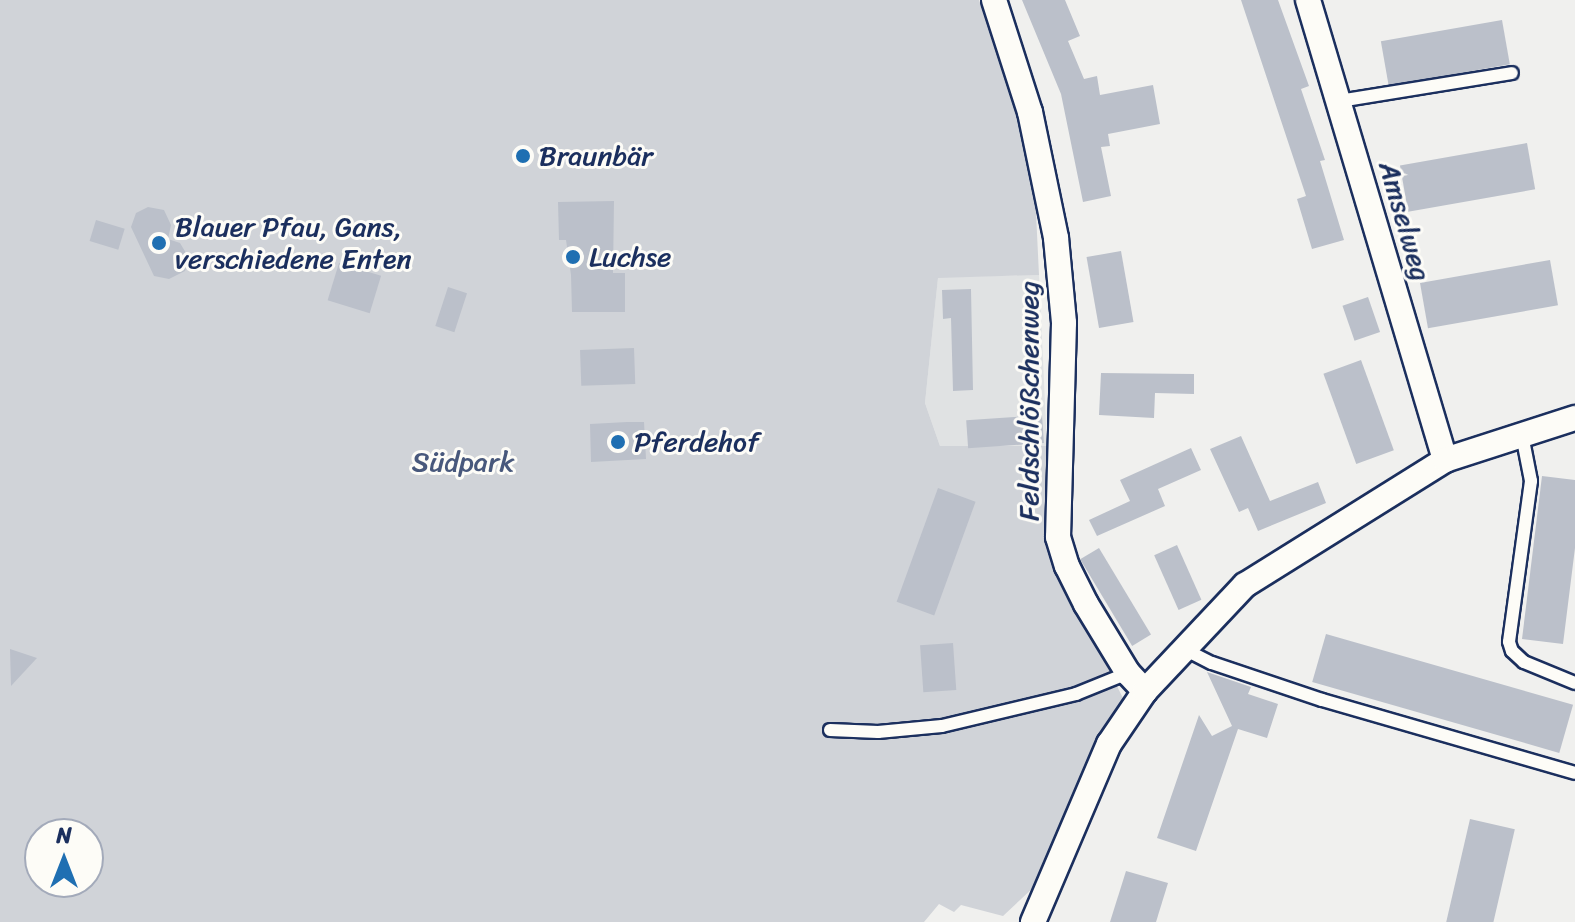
<!DOCTYPE html>
<html>
<head>
<meta charset="utf-8">
<style>
	body { margin:0 }
	#map { position:relative; width:1575px; height:922px; overflow:hidden; background:#f0f0ee; font-family:Sriracha,sans-serif }
	div>[style] { position:absolute }
	.built>* { inset:0; background:#e0e2e3 }
	.green>* { inset:0; background:#d0d3d8 }
	.building>* { inset:0; background:#bbc0ca; transform-origin:0 0 }
	.roads { filter:drop-shadow(2px 0 #1b2f5e) drop-shadow(-2px 0 #1b2f5e) drop-shadow(0 2px #1b2f5e) drop-shadow(0 -2px #1b2f5e) }
	.lane>* { height:12px; margin:-6px; padding:0 6px; transform-origin:6px; border-radius:6px; background:#fdfcf7 }
	.street>* { height:24px; margin:-12px; padding:0 12px; transform-origin:12px; border-radius:12px; background:#fdfcf7 }
	.dots>* { width:22px; height:22px; translate:-50% -50%; box-sizing:border-box; border:4px solid #fdfcf7; border-radius:50% }
	span { translate:-50% -50%; white-space:nowrap; text-align:center; line-height:1.15; -webkit-text-stroke:6px #fdfcf7; paint-order:stroke }
	.poi-label { font-size:28px; color:#1b2f5e }
	.left { translate:0 -50%; text-align:left }
	.street-label { font-size:28px; color:#1b2f5e }
	.park-label { font-size:28px; color:#48587c }
	.north { position:absolute; left:24px; top:818px; width:80px; height:80px; box-sizing:border-box; background:#fdfcf7; border:2px solid #a3aaba; border-radius:50%; rotate:0deg; font-size:22px; font-weight:700; line-height:32px; text-align:center; color:#1b2f5e }
	.north::after { content:''; display:block; margin:auto; width:28px; height:36px; background:#1f6fb2; clip-path:polygon(50% 0,100% 100%,50% 72%,0 100%) }
</style>
</head>
<body>
<div id="map">
	<div class="built">
		<i style="clip-path:polygon(1039px 275px,1047px 446px,940px 446px,925px 403px,938px 277px)"></i>
	</div>
	<div class="green">
		<i style="clip-path:polygon(evenodd,0 0,979px 0,1006px 75px,1035px 192px,1039px 275px,938px 278px,925px 403px,940px 446px,1047px 446px,1048px 531px,1057px 568px,1125px 702px,1091px 754px,1035px 886px,1003px 916px,961px 905px,954px 912px,939px 904px,924px 922px,0 922px,0 0,40px 834px,88px 834px,88px 882px,40px 882px,40px 834px)"></i>
	</div>
	<div class="building">
		<i style="clip-path:polygon(1022px 0,1065px 0,1080px 36px,1068px 41px,1084px 79px,1097px 76px,1100px 95px,1153px 85px,1160px 124px,1108px 134px,1110px 146px,1101px 147px,1111px 196px,1083px 202px,1061px 94px)"></i>
		<i style="clip-path:polygon(1241px 0,1278px 0,1309px 86px,1301px 89px,1325px 160px,1320px 161px,1344px 240px,1312px 249px,1297px 199px,1306px 196px)"></i>
		<i style="left:1502px;top:20px;width:45px;height:123px;rotate:80deg"></i>
		<i style="left:1527px;top:143px;width:47px;height:129px;rotate:80deg"></i>
		<i style="clip-path:polygon(614px 201px,613px 273px,625px 273px,625px 312px,572px 312px,571px 275px,566px 240px,559px 240px,558px 202px)"></i>
		<i style="clip-path:polygon(148px 207px,164px 210px,171px 225px,168px 239px,180px 243px,189px 258px,185px 271px,169px 279px,154px 276px,131px 227px,136px 213px)"></i>
		<i style="left:96px;top:220px;width:30px;height:22px;rotate:17deg"></i>
		<i style="left:1121px;top:251px;width:72px;height:35px;rotate:80deg"></i>
		<i style="left:1550px;top:260px;width:46px;height:132px;rotate:80deg"></i>
		<i style="left:339px;top:263px;width:44px;height:39px;rotate:17deg"></i>
		<i style="left:448px;top:287px;width:20px;height:41px;rotate:18deg"></i>
		<i style="clip-path:polygon(971px 289px,973px 390px,953px 391px,951px 318px,943px 319px,942px 290px)"></i>
		<i style="left:1368px;top:297px;width:37px;height:27px;rotate:71deg"></i>
		<i style="left:634px;top:348px;width:36px;height:54px;rotate:88deg"></i>
		<i style="left:1361px;top:360px;width:96px;height:40px;rotate:70deg"></i>
		<i style="clip-path:polygon(1101px 373px,1194px 374px,1194px 394px,1155px 393px,1154px 418px,1099px 415px)"></i>
		<i style="left:1042px;top:415px;width:28px;height:76px;rotate:86deg"></i>
		<i style="clip-path:polygon(627px 422px,644px 422px,646px 459px,591px 462px,590px 424px)"></i>
		<i style="clip-path:polygon(1241px 436px,1270px 501px,1318px 482px,1326px 503px,1258px 531px,1248px 508px,1239px 512px,1210px 449px)"></i>
		<i style="clip-path:polygon(1191px 448px,1201px 470px,1158px 489px,1165px 506px,1097px 536px,1089px 520px,1130px 501px,1120px 480px)"></i>
		<i style="clip-path:polygon(1542px 476px,1575px 480px,1575px 548px,1563px 644px,1522px 639px)"></i>
		<i style="left:938px;top:488px;width:40px;height:121px;rotate:20deg"></i>
		<i style="left:1177px;top:545px;width:60px;height:25px;rotate:66deg"></i>
		<i style="left:1099px;top:548px;width:101px;height:22px;rotate:59deg"></i>
		<i style="left:1326px;top:634px;width:257px;height:50px;rotate:16deg"></i>
		<i style="left:953px;top:643px;width:47px;height:33px;rotate:86deg"></i>
		<i style="clip-path:polygon(10px 649px,37px 658px,11px 686px)"></i>
		<i style="clip-path:polygon(1207px 672px,1251px 687px,1248px 694px,1278px 704px,1267px 738px,1238px 729px,1196px 851px,1157px 838px,1199px 715px,1212px 736px,1232px 726px)"></i>
		<i style="left:1470px;top:819px;width:46px;height:106px;rotate:13deg"></i>
		<i style="clip-path:polygon(1126px 871px,1168px 883px,1156px 922px,1110px 922px)"></i>
	</div>
	<div class="roads">
		<div class="lane">
			<i style="left:1339px;top:101px;width:175px;rotate:-9.2deg"></i>
			<i style="left:1522px;top:435px;width:47px;rotate:78.9deg"></i>
			<i style="left:1531px;top:481px;width:162px;rotate:97.8deg"></i>
			<i style="left:1509px;top:642px;width:9px;rotate:72deg"></i>
			<i style="left:1512px;top:651px;width:16px;rotate:43deg"></i>
			<i style="left:1524px;top:662px;width:55px;rotate:22.4deg"></i>
			<i style="left:1184px;top:649px;width:31px;rotate:27deg"></i>
			<i style="left:1212px;top:663px;width:116px;rotate:18.6deg"></i>
			<i style="left:1322px;top:700px;width:263px;rotate:16.1deg"></i>
			<i style="left:830px;top:730px;width:48px;rotate:2.4deg"></i>
			<i style="left:878px;top:732px;width:64px;rotate:-5.4deg"></i>
			<i style="left:942px;top:726px;width:138px;rotate:-13.4deg"></i>
			<i style="left:1076px;top:694px;width:56px;rotate:-22deg"></i>
		</div>
		<div class="street">
			<i style="left:994px;top:0;width:118px;rotate:72.2deg"></i>
			<i style="left:1030px;top:112px;width:129px;rotate:78.3deg"></i>
			<i style="left:1056px;top:238px;width:85px;rotate:84.6deg"></i>
			<i style="left:1064px;top:323px;width:214px;rotate:91.6deg"></i>
			<i style="left:1058px;top:537px;width:30px;rotate:73deg"></i>
			<i style="left:1067px;top:566px;width:42px;rotate:63.4deg"></i>
			<i style="left:1086px;top:604px;width:81px;rotate:58.7deg"></i>
			<i style="left:1128px;top:673px;width:25px;rotate:47deg"></i>
			<i style="left:1308px;top:0;width:480px;rotate:73.4deg"></i>
			<i style="left:1033px;top:922px;width:194px;rotate:-66.9deg"></i>
			<i style="left:1109px;top:744px;width:64px;rotate:-55.8deg"></i>
			<i style="left:1145px;top:691px;width:146px;rotate:-46.7deg"></i>
			<i style="left:1245px;top:585px;width:236px;rotate:-32deg"></i>
			<i style="left:1445px;top:460px;width:137px;rotate:-17.9deg"></i>
		</div>
	</div>
	<div class="dots">
		<i style="left:523px;top:156px;background:#1f6fb2"></i>
		<i style="left:159px;top:243px;background:#1f6fb2"></i>
		<i style="left:573px;top:257px;background:#1f6fb2"></i>
		<i style="left:618px;top:442px;background:#1f6fb2"></i>
	</div>
	<div class="poi-label">
		<span class="left" style="left:539px;top:156px">Braunbär</span>
		<span class="left" style="left:175px;top:243px">Blauer Pfau, Gans,<br>verschiedene Enten</span>
		<span class="left" style="left:589px;top:257px">Luchse</span>
		<span class="left" style="left:634px;top:442px">Pferdehof</span>
	</div>
	<div class="street-label">
		<span style="left:1405px;top:221px;rotate:74deg">Amselweg</span>
		<span style="left:1029px;top:401px;rotate:-90deg">Feldschlößchenweg</span>
	</div>
	<div class="park-label">
		<span style="left:463px;top:462px">Südpark</span>
	</div>
	<div class="north">N</div>
</div>
</body>
</html>
